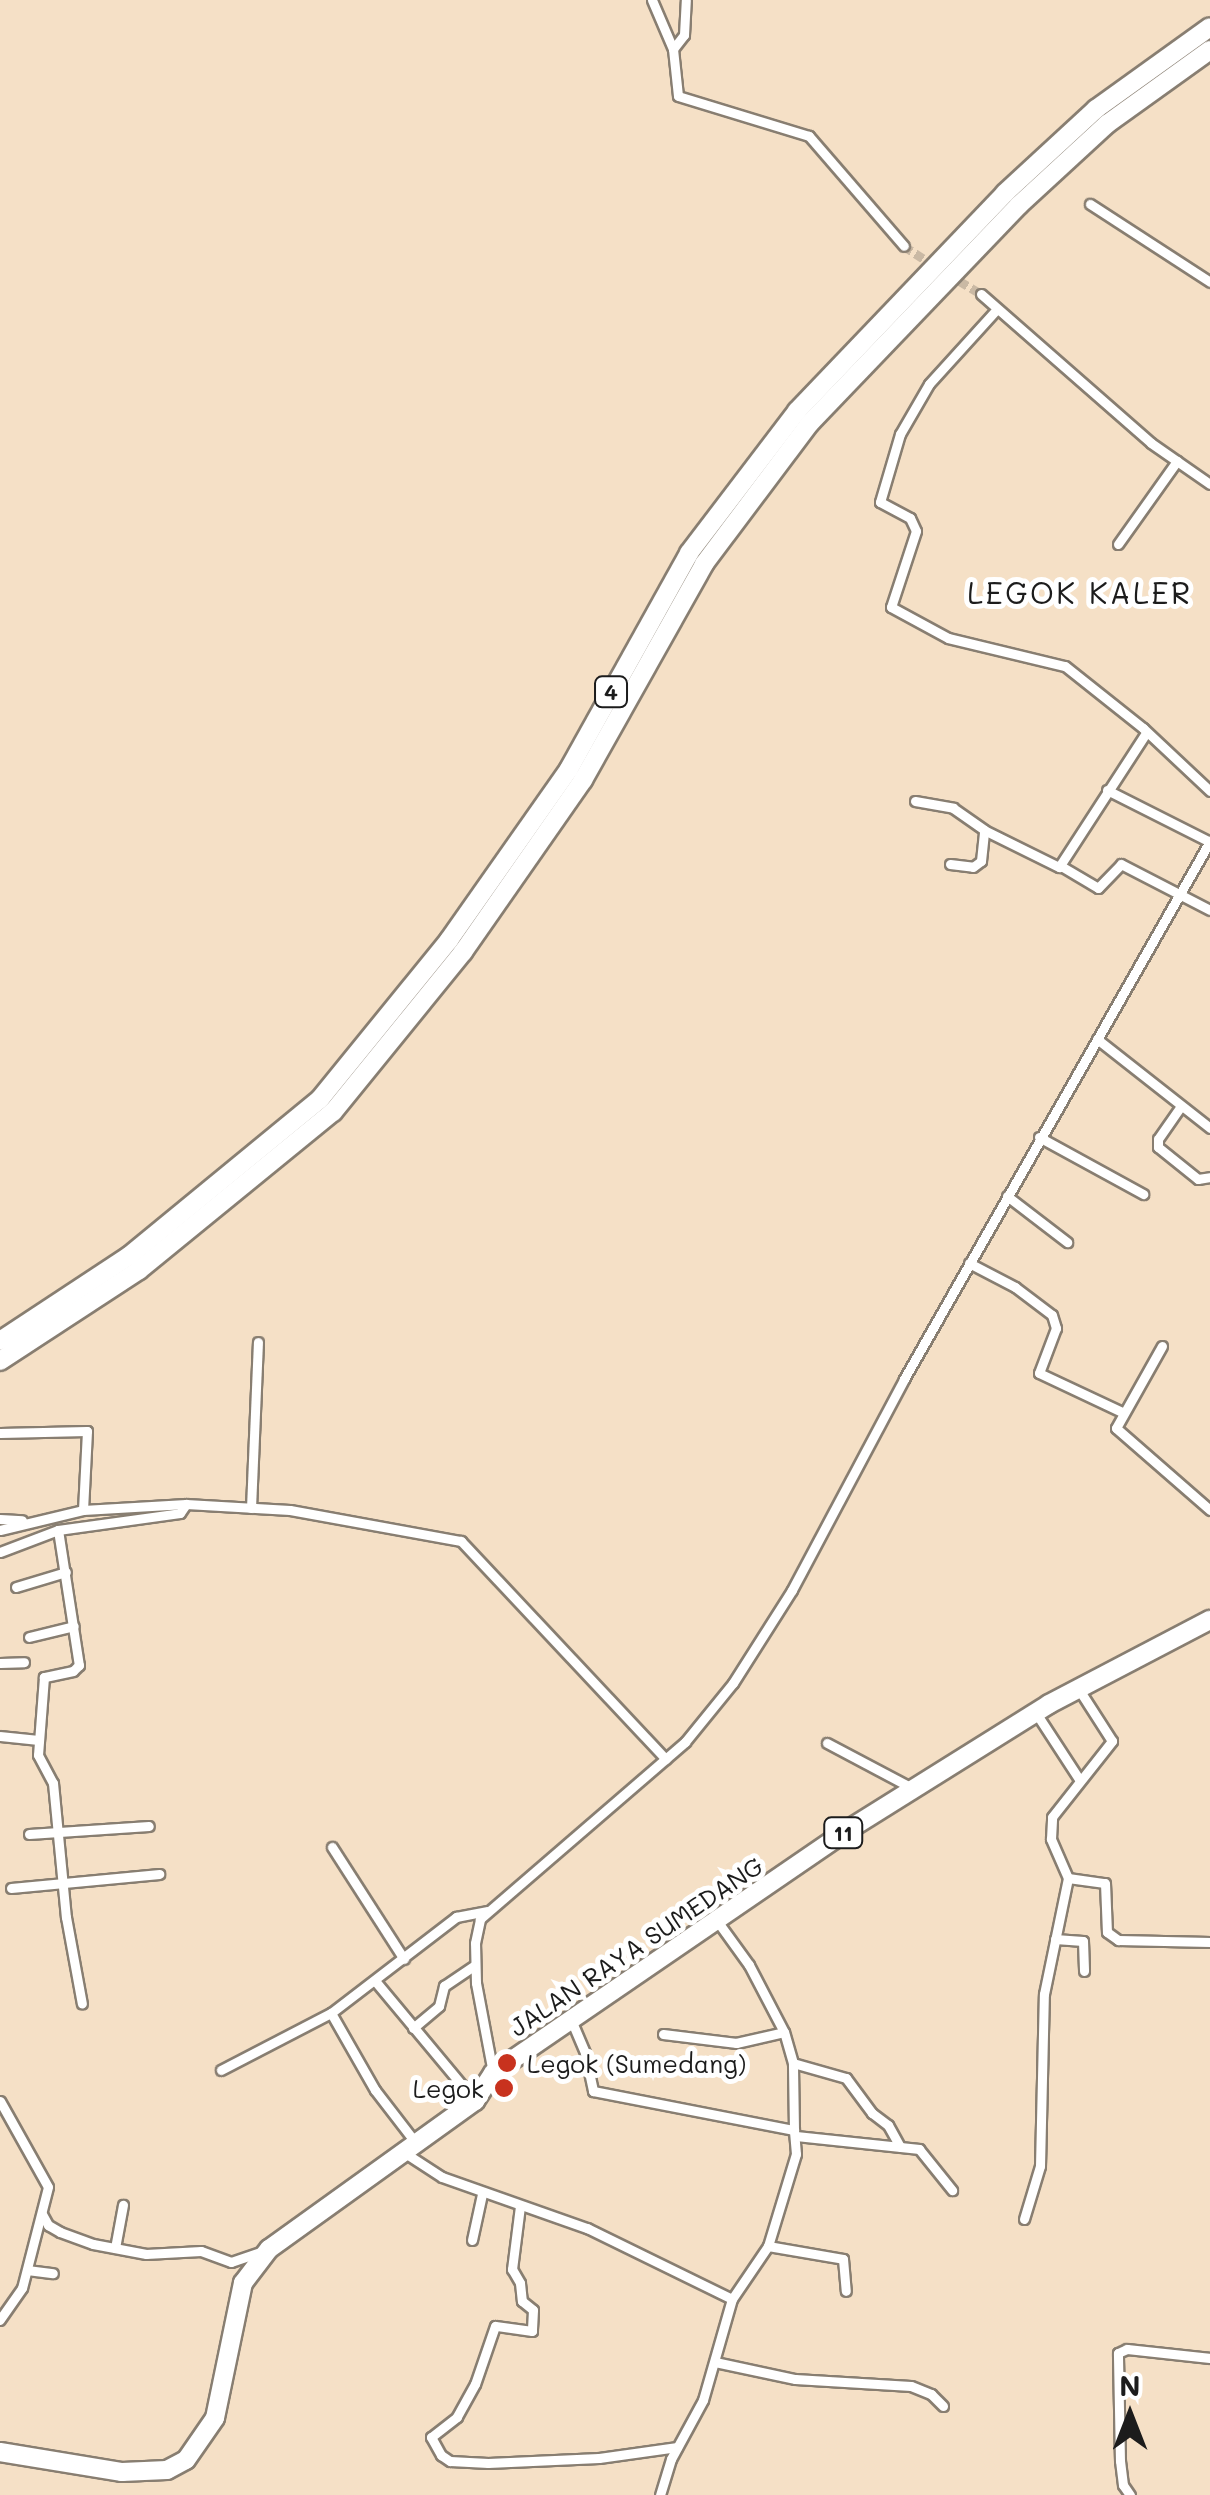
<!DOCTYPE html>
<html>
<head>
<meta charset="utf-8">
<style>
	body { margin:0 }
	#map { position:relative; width:1210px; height:2495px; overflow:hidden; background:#f5e0c6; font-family:Mali,sans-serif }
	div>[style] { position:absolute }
	.street-tunnel>* { height:9px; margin-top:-4.5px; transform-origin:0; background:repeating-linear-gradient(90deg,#cab9a4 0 9px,transparent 0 13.5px) }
	.roads { filter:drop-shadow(2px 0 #887e71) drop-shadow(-2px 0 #887e71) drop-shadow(0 2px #887e71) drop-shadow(0 -2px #887e71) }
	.street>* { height:9px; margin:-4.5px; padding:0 4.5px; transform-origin:4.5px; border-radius:4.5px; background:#fff }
	.highway>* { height:18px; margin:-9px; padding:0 9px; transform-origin:9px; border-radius:9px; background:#fff }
	.dots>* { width:28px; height:28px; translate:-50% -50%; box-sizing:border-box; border:5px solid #fff; border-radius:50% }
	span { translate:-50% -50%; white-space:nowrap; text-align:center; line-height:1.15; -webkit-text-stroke:10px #fff; paint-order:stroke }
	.shield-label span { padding:2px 8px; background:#fff; border:2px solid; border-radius:8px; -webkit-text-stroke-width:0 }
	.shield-label { font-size:22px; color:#1c1c1c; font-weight:700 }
	.street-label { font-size:25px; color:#1c1c1c }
	.poi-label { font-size:25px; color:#1c1c1c }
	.left { translate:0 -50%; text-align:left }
	.right { translate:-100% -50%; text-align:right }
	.quarter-label { font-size:30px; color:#1c1c1c; letter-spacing:2.5px }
	.north { position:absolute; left:1080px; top:2365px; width:100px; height:100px; -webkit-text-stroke:8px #fff; paint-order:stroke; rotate:0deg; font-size:28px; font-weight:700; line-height:40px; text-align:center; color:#1c1c1c }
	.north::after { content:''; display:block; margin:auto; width:35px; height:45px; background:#1c1c1c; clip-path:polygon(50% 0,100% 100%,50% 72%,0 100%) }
</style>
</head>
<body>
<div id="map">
	<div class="street-tunnel">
		<i style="left:904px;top:246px;width:37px;rotate:33deg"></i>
		<i style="left:948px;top:274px;width:39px;rotate:31deg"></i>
	</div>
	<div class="roads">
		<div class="street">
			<i style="left:652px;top:0;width:53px;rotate:66.8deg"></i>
			<i style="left:673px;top:49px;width:47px;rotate:83.9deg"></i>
			<i style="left:678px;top:96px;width:137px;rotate:17deg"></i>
			<i style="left:809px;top:136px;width:145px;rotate:49.2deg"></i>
			<i style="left:673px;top:49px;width:18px;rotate:-52deg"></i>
			<i style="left:684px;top:35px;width:35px;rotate:-87deg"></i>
			<i style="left:1090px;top:204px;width:143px;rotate:33deg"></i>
			<i style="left:981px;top:294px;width:226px;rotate:41.2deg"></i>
			<i style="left:1151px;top:443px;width:72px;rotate:34.8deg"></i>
			<i style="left:997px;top:309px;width:101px;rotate:132.2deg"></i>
			<i style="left:929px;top:384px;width:58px;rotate:120.1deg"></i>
			<i style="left:900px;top:434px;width:71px;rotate:106.4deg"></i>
			<i style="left:880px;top:502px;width:34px;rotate:28deg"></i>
			<i style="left:910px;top:518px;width:14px;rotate:65deg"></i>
			<i style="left:916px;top:531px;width:80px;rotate:108.2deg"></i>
			<i style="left:891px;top:607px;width:65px;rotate:28.5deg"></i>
			<i style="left:948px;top:638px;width:120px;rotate:13.5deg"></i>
			<i style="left:1065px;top:666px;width:100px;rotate:38.5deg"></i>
			<i style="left:1143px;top:728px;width:92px;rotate:43.2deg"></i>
			<i style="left:1118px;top:544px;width:102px;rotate:-54.6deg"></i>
			<i style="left:1107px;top:790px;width:115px;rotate:26.8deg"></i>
			<i style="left:915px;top:801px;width:39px;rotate:10deg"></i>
			<i style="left:953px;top:808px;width:38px;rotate:35deg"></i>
			<i style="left:984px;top:830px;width:84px;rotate:26.3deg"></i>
			<i style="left:1059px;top:867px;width:160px;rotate:-57deg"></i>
			<i style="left:950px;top:864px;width:23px;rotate:7deg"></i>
			<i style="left:973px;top:867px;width:10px;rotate:-37deg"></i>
			<i style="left:981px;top:861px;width:31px;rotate:-84deg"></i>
			<i style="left:1061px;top:866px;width:43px;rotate:30.7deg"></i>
			<i style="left:1098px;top:888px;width:33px;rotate:-46deg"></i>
			<i style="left:1121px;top:864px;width:100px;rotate:27.3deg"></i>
			<i style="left:1097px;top:1039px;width:144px;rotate:38.2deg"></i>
			<i style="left:1181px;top:1106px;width:40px;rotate:124.9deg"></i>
			<i style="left:1158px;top:1139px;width:8px;rotate:90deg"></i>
			<i style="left:1158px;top:1147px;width:51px;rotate:38.7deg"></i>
			<i style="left:1198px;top:1179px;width:12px;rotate:-9deg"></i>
			<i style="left:1039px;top:1137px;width:119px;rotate:28.7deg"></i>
			<i style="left:1007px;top:1196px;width:76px;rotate:37.5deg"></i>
			<i style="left:969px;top:1263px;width:52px;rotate:27.6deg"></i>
			<i style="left:1015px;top:1287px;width:46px;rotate:37.1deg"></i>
			<i style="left:1052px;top:1315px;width:14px;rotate:73deg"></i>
			<i style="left:1056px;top:1328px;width:48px;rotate:110.7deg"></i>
			<i style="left:1039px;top:1373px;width:92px;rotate:25.2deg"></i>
			<i style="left:1162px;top:1346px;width:94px;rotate:119.3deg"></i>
			<i style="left:1116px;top:1428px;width:125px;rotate:41.1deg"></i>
			<i style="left:0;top:1433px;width:87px;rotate:-1.3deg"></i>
			<i style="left:87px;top:1431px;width:79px;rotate:92.9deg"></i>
			<i style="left:251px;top:1508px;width:166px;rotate:-87.6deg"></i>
			<i style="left:0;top:1519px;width:22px;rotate:3deg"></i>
			<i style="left:0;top:1530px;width:85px;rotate:-13.5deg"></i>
			<i style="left:83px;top:1510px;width:103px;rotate:-3.3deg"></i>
			<i style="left:186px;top:1504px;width:104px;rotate:3.3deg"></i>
			<i style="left:290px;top:1510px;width:174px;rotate:10.3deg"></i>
			<i style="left:461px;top:1541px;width:299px;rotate:46.8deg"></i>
			<i style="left:58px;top:1530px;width:137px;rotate:81.2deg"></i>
			<i style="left:79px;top:1665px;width:8px;rotate:135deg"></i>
			<i style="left:73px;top:1671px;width:30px;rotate:168deg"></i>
			<i style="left:44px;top:1677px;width:78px;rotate:94.4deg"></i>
			<i style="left:38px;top:1755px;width:32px;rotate:62deg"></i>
			<i style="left:53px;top:1783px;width:135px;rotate:84.5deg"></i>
			<i style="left:66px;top:1917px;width:88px;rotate:79.6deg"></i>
			<i style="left:0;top:1552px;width:62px;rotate:-20.8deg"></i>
			<i style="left:58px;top:1530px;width:123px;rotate:-7.9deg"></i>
			<i style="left:180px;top:1513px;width:11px;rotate:-56deg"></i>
			<i style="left:16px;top:1587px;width:52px;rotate:-16.7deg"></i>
			<i style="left:29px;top:1637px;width:46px;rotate:-13.7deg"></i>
			<i style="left:0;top:1663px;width:24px;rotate:-2deg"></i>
			<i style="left:1036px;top:1713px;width:79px;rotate:56.9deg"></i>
			<i style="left:0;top:1736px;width:39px;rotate:6deg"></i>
			<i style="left:827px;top:1743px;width:96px;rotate:27.9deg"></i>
			<i style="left:29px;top:1834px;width:120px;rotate:-3.8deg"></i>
			<i style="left:332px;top:1847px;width:133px;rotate:57.3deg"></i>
			<i style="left:1068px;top:1878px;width:37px;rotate:8deg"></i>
			<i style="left:1105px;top:1883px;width:49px;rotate:87.7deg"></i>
			<i style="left:1107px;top:1932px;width:14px;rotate:36deg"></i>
			<i style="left:1118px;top:1940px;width:92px;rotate:1.2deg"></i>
			<i style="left:11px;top:1888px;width:149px;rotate:-5.4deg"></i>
			<i style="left:1055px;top:1939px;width:28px;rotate:4deg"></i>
			<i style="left:1083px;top:1941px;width:30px;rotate:88deg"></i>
			<i style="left:376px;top:1982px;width:155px;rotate:50.2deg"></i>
			<i style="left:331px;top:2013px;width:89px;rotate:60.3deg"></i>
			<i style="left:375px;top:2090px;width:66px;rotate:52.4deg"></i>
			<i style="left:572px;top:2022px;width:34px;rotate:67deg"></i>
			<i style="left:585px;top:2053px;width:39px;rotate:78deg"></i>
			<i style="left:593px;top:2091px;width:205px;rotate:11deg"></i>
			<i style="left:794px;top:2130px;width:67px;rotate:-90.9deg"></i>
			<i style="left:793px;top:2063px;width:32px;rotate:-106deg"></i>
			<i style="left:784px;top:2032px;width:76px;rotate:-117.6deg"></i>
			<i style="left:749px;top:1965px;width:53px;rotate:-125.8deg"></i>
			<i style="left:413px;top:2028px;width:34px;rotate:-40deg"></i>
			<i style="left:439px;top:2006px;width:21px;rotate:-76deg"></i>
			<i style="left:444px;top:1986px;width:37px;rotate:-34deg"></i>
			<i style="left:663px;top:2034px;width:74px;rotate:7deg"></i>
			<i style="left:736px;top:2043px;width:49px;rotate:-12.9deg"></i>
			<i style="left:793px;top:2063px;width:55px;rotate:15.8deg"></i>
			<i style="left:846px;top:2078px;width:44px;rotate:53.4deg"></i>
			<i style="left:872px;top:2113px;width:20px;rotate:37deg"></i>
			<i style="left:888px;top:2125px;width:25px;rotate:61deg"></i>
			<i style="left:221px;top:2070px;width:124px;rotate:-27.4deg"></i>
			<i style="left:331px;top:2013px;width:158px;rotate:-37.5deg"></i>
			<i style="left:456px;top:1917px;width:31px;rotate:-11deg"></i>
			<i style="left:493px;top:2073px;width:92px;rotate:-100.7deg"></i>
			<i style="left:476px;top:1983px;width:40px;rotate:-91.4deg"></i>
			<i style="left:475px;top:1943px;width:25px;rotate:-78deg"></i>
			<i style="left:480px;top:1919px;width:271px;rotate:-40.8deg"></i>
			<i style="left:685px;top:1742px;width:76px;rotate:-50.9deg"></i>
			<i style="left:733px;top:1683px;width:110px;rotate:-57.6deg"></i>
			<i style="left:792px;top:1590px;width:239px;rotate:-62deg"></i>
			<i style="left:904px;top:1379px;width:619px;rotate:-60.37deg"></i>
			<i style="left:0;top:2101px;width:98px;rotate:60.8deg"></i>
			<i style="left:48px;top:2187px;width:104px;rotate:104.4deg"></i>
			<i style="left:22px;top:2288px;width:39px;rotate:125deg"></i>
			<i style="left:796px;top:2136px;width:124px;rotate:6deg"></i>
			<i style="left:919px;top:2149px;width:53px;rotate:51.2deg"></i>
			<i style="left:405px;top:2153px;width:44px;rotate:33deg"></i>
			<i style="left:442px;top:2177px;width:154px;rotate:19.4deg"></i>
			<i style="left:587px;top:2228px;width:161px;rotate:26.1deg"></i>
			<i style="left:520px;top:2206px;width:64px;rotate:97.2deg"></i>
			<i style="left:512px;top:2269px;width:16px;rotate:60deg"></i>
			<i style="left:520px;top:2283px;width:18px;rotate:84deg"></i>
			<i style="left:522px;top:2301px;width:14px;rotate:39deg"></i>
			<i style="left:533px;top:2310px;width:21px;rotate:93deg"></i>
			<i style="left:532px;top:2331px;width:37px;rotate:-172deg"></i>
			<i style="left:495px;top:2326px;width:61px;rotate:109deg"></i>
			<i style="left:475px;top:2384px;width:38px;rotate:119deg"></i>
			<i style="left:457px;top:2417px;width:33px;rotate:142deg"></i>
			<i style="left:431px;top:2437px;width:21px;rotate:61deg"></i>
			<i style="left:441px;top:2455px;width:11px;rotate:34deg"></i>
			<i style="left:450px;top:2461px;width:38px;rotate:3deg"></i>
			<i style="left:488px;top:2463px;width:111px;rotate:-2.6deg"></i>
			<i style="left:599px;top:2458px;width:79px;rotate:-8deg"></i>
			<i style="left:42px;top:2214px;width:13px;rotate:61deg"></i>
			<i style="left:48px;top:2225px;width:14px;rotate:30deg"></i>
			<i style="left:60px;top:2232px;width:35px;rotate:20deg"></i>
			<i style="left:93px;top:2244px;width:54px;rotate:10.7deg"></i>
			<i style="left:146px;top:2254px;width:55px;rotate:-3.1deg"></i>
			<i style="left:201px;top:2251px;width:32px;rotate:20deg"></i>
			<i style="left:231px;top:2262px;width:34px;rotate:-19deg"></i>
			<i style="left:1024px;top:2219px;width:55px;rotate:-73.2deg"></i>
			<i style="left:1040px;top:2166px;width:172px;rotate:-88.7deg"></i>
			<i style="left:1044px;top:1994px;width:118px;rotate:-78.3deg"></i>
			<i style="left:1068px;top:1878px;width:43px;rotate:-113.6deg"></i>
			<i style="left:1051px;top:1839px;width:22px;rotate:-87deg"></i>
			<i style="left:1052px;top:1817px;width:97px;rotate:-51.7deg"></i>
			<i style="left:1112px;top:1741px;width:63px;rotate:-122.7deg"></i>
			<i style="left:472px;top:2240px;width:47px;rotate:-77.7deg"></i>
			<i style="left:768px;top:2246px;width:76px;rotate:9.8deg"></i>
			<i style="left:843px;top:2259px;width:32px;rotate:85deg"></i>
			<i style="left:115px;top:2248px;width:44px;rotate:-79.5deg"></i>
			<i style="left:27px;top:2270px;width:26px;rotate:7deg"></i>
			<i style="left:715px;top:2362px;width:82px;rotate:12deg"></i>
			<i style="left:795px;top:2379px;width:116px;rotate:3.5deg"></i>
			<i style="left:911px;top:2386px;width:22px;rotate:22deg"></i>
			<i style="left:931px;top:2394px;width:17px;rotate:45deg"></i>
			<i style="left:660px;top:2495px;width:38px;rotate:-73deg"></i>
			<i style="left:671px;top:2459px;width:67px;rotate:-61.5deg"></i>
			<i style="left:703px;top:2400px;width:105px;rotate:-74deg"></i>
			<i style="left:732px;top:2299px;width:64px;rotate:-55.8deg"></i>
			<i style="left:768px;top:2246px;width:96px;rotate:-73.1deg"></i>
			<i style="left:796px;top:2154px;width:24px;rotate:-95deg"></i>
			<i style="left:1130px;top:2495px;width:12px;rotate:-125deg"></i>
			<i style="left:1123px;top:2485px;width:24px;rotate:-97deg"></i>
			<i style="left:1120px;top:2461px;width:108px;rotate:-91.1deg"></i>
			<i style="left:1118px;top:2353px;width:10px;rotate:-24deg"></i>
			<i style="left:1127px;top:2349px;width:83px;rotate:6.2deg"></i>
		</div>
		<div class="highway">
			<i style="left:0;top:1341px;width:154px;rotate:-33.4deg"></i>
			<i style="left:129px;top:1256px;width:247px;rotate:-39.4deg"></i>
			<i style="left:320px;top:1099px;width:205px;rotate:-50.9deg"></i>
			<i style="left:449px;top:940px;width:209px;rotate:-54.9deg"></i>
			<i style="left:569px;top:769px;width:247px;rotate:-60.9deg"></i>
			<i style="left:689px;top:553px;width:178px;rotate:-52.7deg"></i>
			<i style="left:797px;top:411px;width:301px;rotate:-46.3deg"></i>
			<i style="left:1005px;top:193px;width:124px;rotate:-42.7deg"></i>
			<i style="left:1096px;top:109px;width:140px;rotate:-35.7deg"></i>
			<i style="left:0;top:1361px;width:166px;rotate:-33.2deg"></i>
			<i style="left:139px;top:1270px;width:250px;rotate:-39.2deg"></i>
			<i style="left:333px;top:1112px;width:206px;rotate:-50.9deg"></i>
			<i style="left:463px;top:952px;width:210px;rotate:-55.1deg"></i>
			<i style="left:583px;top:780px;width:248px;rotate:-60.7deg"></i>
			<i style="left:704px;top:564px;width:176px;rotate:-53.1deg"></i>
			<i style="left:810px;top:423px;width:302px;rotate:-46.2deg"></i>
			<i style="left:1019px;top:205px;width:120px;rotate:-42.6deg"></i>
			<i style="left:1107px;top:124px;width:127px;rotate:-35.7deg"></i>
			<i style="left:0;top:2452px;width:124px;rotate:9.3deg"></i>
			<i style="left:122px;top:2472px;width:45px;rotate:-2.5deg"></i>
			<i style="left:167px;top:2470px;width:21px;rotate:-28deg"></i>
			<i style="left:186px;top:2460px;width:51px;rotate:-55.4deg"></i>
			<i style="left:215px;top:2418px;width:138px;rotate:-78.3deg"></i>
			<i style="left:243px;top:2283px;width:43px;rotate:-52.6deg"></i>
			<i style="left:269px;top:2249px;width:254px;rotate:-35.7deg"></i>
			<i style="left:475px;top:2101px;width:33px;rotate:-57deg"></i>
			<i style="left:493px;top:2073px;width:428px;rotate:-34.4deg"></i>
			<i style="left:846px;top:1831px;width:239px;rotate:-32deg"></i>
			<i style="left:1049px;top:1704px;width:182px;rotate:-27.6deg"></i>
		</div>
	</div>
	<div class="dots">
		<i style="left:507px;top:2063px;background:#c8321e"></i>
		<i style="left:504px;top:2088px;background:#c8321e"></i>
	</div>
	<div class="shield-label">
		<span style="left:611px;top:692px">4</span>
		<span style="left:843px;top:1833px">11</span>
	</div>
	<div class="street-label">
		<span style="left:636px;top:1946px;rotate:-34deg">JALAN RAYA SUMEDANG</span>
	</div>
	<div class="poi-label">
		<span class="left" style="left:527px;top:2063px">Legok (Sumedang)</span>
		<span class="right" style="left:484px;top:2088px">Legok</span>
	</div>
	<div class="quarter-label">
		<span style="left:1080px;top:592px">LEGOK KALER</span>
	</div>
	<div class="north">N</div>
</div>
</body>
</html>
